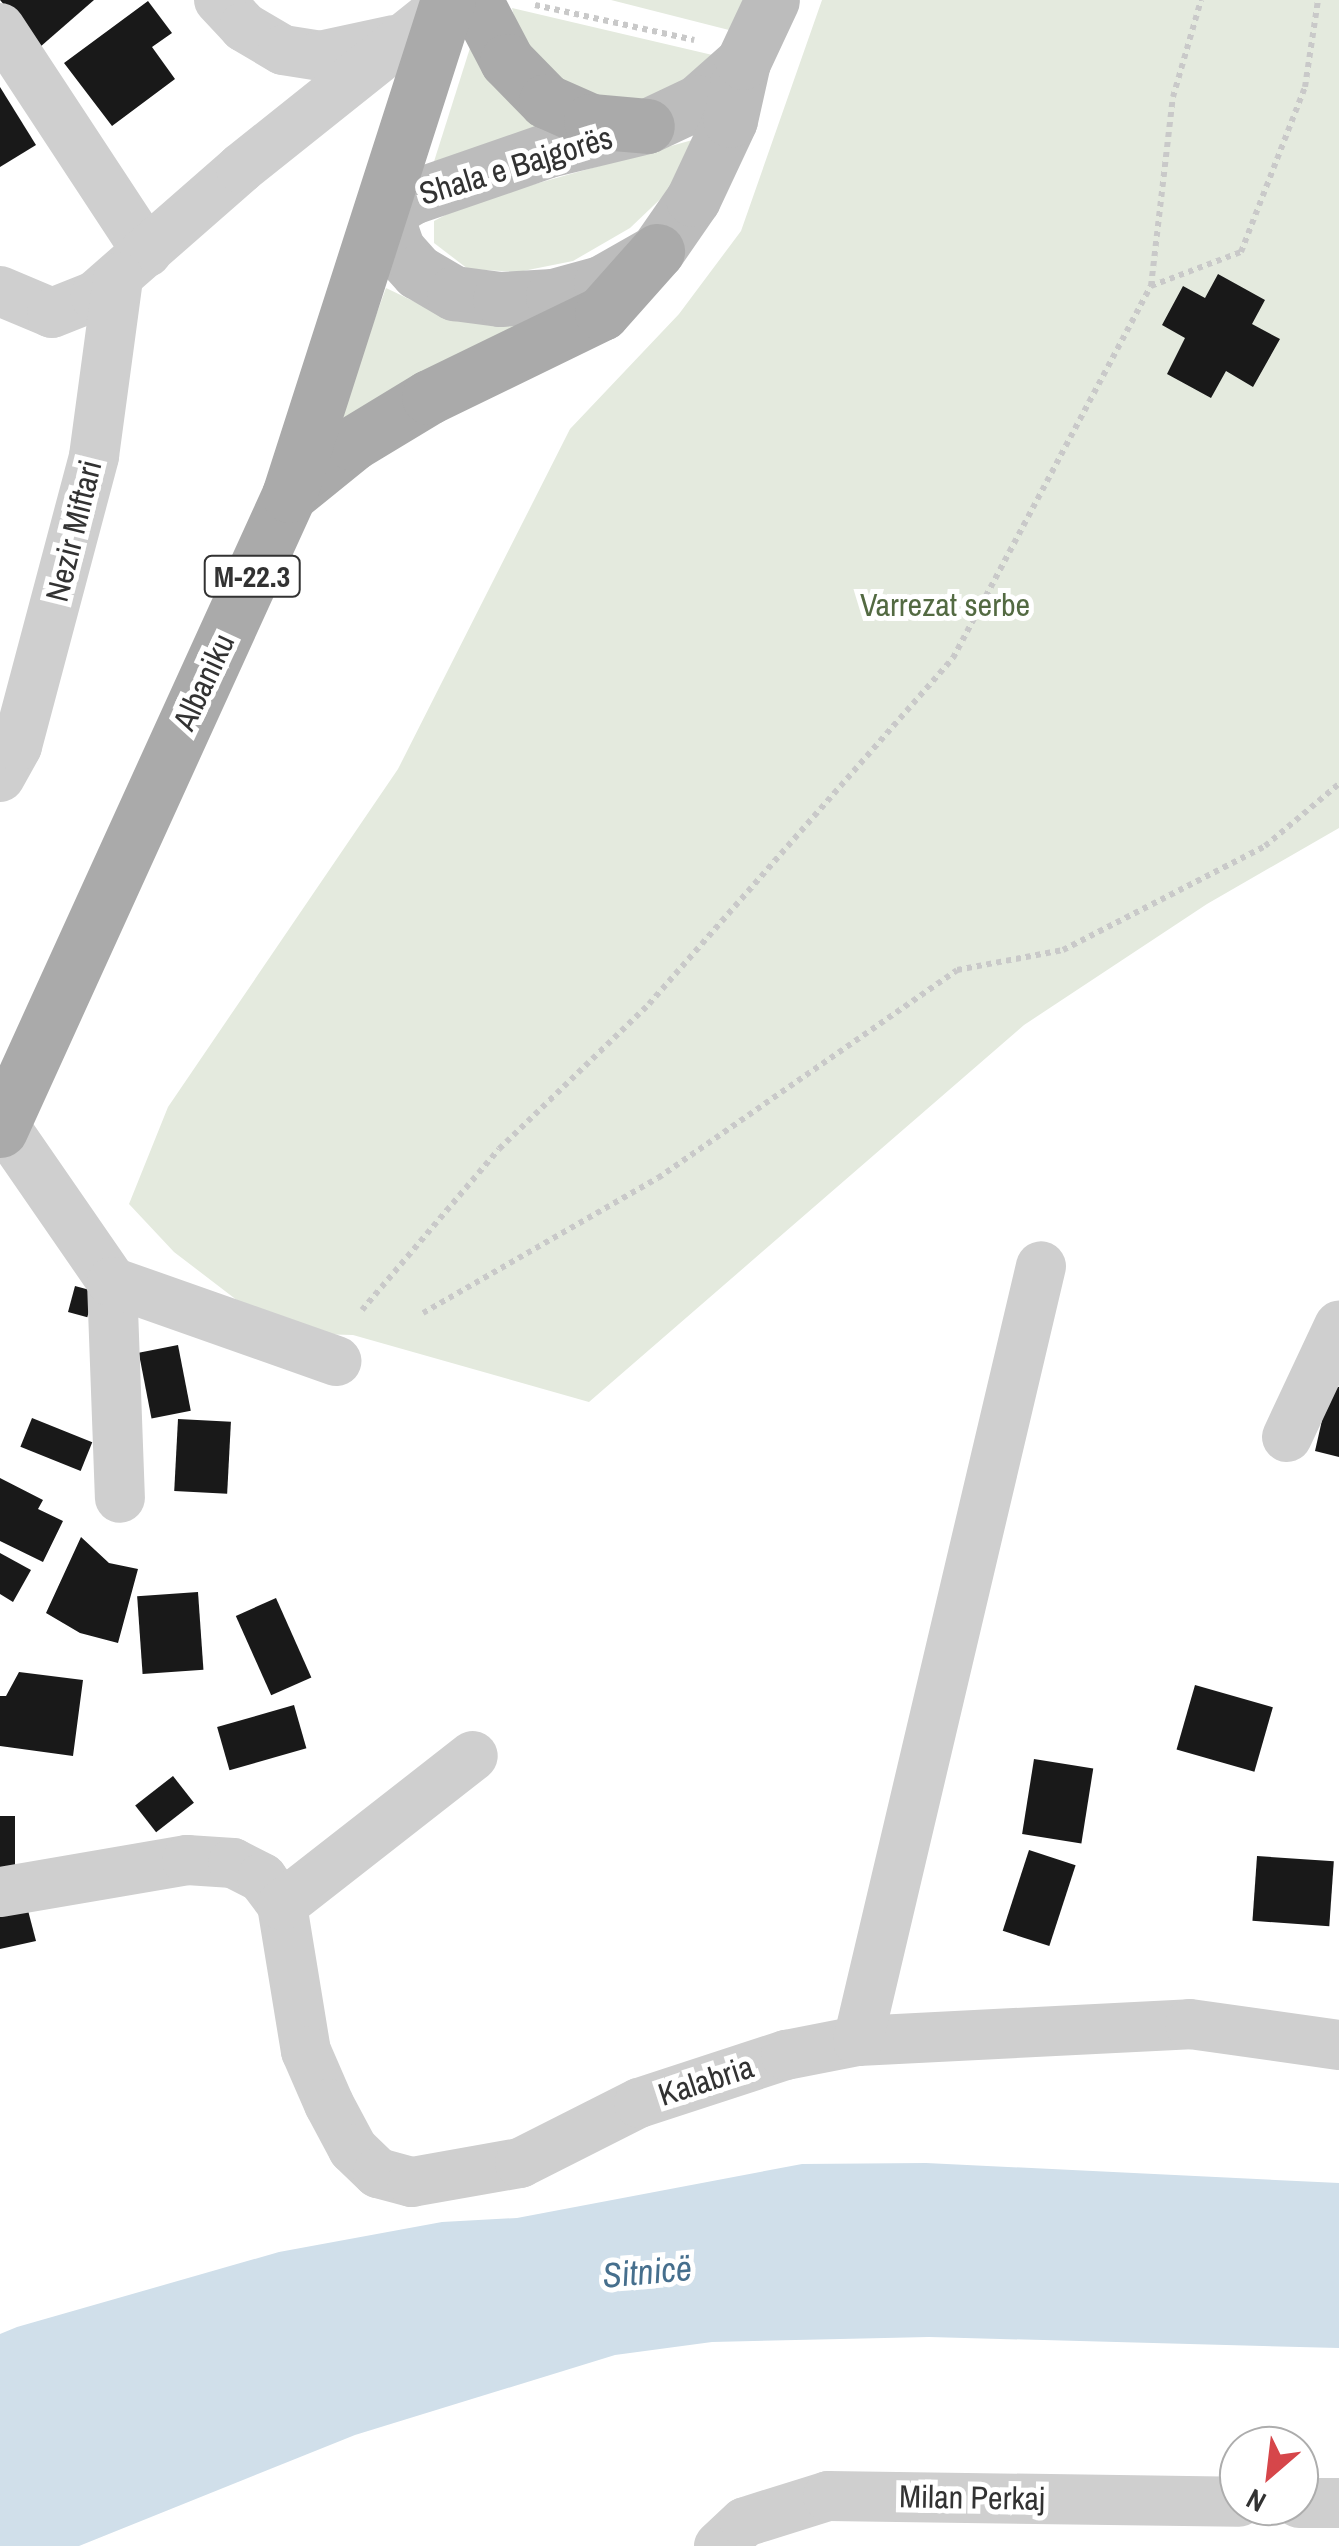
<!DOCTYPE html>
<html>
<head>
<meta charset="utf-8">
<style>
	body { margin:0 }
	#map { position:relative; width:1339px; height:2546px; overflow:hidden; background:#fff; font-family:"Archivo Narrow",sans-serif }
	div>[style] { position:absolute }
	.green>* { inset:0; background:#e4eade }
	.water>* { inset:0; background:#d0dfea }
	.building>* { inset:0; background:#191919; transform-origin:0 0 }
	.path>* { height:6px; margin-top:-3px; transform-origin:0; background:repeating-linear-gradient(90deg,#c9c9c9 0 5px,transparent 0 10px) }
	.street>* { height:50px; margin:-25px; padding:0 25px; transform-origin:25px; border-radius:25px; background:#cfcfcf }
	.secondary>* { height:55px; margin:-27.5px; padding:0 27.5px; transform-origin:27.5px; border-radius:27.5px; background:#bcbcbc }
	.primary>* { height:55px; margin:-27.5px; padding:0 27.5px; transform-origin:27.5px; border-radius:27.5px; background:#aaa }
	span { translate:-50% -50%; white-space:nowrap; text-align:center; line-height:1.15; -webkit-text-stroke:10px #fff; paint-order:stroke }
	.shield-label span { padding:2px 8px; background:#fff; border:2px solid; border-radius:8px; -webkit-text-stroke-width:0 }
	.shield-label { font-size:30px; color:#323232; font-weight:700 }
	.street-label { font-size:32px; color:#323232 }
	.park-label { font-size:32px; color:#536a42 }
	.water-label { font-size:35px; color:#466f8d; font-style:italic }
	.north { position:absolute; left:1219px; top:2426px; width:100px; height:100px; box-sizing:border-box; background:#fff; border:2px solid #adadad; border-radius:50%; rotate:208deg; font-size:28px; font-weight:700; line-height:40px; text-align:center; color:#323232 }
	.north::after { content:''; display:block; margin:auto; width:35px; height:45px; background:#d6464a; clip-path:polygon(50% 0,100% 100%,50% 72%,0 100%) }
</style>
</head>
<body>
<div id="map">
	<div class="green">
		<i style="clip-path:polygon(611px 0,743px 0,729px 30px)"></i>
		<i style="clip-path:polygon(822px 0,1339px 0,1339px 828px,1207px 904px,1024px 1025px,589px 1402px,353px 1335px,280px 1333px,174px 1252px,129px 1204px,168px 1107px,398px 769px,570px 429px,679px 314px,741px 231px)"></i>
		<i style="clip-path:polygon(512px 8px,721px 57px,640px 105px,593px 99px,557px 80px,521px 46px)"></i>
		<i style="clip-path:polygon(470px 48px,553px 131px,431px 171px)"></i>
		<i style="clip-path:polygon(696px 139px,673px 187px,630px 228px,573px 261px,518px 272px,468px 269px,434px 243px,434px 221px,470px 202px)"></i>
		<i style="clip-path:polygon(386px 288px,432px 310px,533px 319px,336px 425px)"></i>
	</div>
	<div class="water">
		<i style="clip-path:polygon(926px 2163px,1339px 2183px,1339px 2348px,929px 2337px,712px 2342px,615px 2355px,355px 2435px,79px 2546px,0 2546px,0 2334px,17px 2327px,279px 2252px,442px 2222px,517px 2218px,802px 2164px)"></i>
	</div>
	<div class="building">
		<i style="clip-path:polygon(0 0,94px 0,40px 47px)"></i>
		<i style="clip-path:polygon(148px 1px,172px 33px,152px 47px,175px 79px,112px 126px,64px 63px)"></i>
		<i style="clip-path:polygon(0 87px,36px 145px,0 167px)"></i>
		<i style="clip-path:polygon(1218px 274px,1265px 300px,1252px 324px,1280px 339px,1253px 387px,1226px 371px,1211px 398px,1167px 374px,1185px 338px,1162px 325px,1183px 286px,1205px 298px)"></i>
		<i style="left:75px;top:1286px;width:20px;height:27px;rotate:15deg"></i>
		<i style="left:178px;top:1345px;width:67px;height:40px;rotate:79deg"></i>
		<i style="clip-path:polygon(1330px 1385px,1339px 1387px,1339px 1457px,1315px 1451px)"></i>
		<i style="left:32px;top:1418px;width:65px;height:31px;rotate:22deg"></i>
		<i style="left:178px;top:1419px;width:53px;height:72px;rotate:3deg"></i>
		<i style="clip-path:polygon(0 1478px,43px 1500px,38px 1509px,63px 1521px,43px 1562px,0 1541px)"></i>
		<i style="clip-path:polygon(81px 1537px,109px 1563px,138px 1569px,118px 1643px,80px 1633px,46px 1613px)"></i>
		<i style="clip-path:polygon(0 1553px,31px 1570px,13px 1602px,0 1594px)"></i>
		<i style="left:198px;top:1592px;width:78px;height:61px;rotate:86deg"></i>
		<i style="left:276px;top:1598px;width:87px;height:44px;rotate:66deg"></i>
		<i style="clip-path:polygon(19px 1672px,83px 1680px,73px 1756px,0 1746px,0 1696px,6px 1696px)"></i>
		<i style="left:1195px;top:1685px;width:81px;height:67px;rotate:16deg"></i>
		<i style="left:294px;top:1705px;width:45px;height:80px;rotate:74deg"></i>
		<i style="left:1034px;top:1759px;width:60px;height:76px;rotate:9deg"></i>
		<i style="left:173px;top:1776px;width:34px;height:48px;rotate:52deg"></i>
		<i style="left:0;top:1816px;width:15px;height:57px"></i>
		<i style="left:1029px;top:1850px;width:49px;height:85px;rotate:18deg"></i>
		<i style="left:1257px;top:1856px;width:77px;height:65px;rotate:4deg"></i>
		<i style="clip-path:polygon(25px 1899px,36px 1941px,0 1949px,0 1905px)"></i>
	</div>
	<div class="path">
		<i style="left:535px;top:5px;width:163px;rotate:12.4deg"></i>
		<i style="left:1151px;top:286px;width:190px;rotate:-83.4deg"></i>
		<i style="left:1173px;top:97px;width:101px;rotate:-73.9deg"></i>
		<i style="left:362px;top:1310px;width:211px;rotate:-49.6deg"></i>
		<i style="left:499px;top:1149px;width:209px;rotate:-44deg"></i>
		<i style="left:649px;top:1004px;width:461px;rotate:-48.7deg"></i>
		<i style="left:953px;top:658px;width:421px;rotate:-62deg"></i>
		<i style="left:1151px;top:286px;width:96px;rotate:-20.7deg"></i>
		<i style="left:1241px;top:252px;width:177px;rotate:-68.8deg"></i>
		<i style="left:1305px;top:87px;width:88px;rotate:-81.5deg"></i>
		<i style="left:423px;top:1313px;width:271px;rotate:-29.9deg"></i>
		<i style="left:658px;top:1178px;width:364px;rotate:-34.8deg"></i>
		<i style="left:957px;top:970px;width:108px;rotate:-10.7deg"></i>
		<i style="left:1063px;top:950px;width:227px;rotate:-27.2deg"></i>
		<i style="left:1265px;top:846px;width:97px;rotate:-40deg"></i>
	</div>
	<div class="street">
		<i style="left:219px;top:0;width:37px;rotate:47deg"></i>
		<i style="left:244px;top:27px;width:45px;rotate:30.5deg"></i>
		<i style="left:283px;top:50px;width:37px;rotate:9deg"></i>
		<i style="left:320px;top:56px;width:76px;rotate:-12.2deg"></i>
		<i style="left:0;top:28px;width:268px;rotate:56.7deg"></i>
		<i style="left:0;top:291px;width:56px;rotate:22.9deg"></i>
		<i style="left:52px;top:313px;width:46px;rotate:-21.6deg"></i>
		<i style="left:95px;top:296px;width:194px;rotate:-41.2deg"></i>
		<i style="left:241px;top:168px;width:265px;rotate:-38.6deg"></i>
		<i style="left:0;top:777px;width:35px;rotate:-61deg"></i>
		<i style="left:17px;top:746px;width:300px;rotate:-75.1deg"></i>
		<i style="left:94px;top:456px;width:180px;rotate:-82.3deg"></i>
		<i style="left:3px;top:1124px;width:192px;rotate:55.4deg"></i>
		<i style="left:112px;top:1282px;width:216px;rotate:87.9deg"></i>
		<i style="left:112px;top:1282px;width:238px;rotate:19.4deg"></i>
		<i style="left:1287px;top:1437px;width:123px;rotate:-64.9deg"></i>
		<i style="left:0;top:1892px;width:190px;rotate:-9.7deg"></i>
		<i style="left:187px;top:1860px;width:46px;rotate:3.7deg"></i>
		<i style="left:233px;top:1863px;width:33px;rotate:27deg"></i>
		<i style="left:262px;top:1878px;width:34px;rotate:53deg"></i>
		<i style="left:282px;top:1905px;width:148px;rotate:80.7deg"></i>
		<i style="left:306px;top:2051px;width:58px;rotate:66.5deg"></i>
		<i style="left:329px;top:2104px;width:51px;rotate:61.9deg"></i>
		<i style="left:353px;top:2149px;width:35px;rotate:44deg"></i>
		<i style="left:378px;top:2173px;width:35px;rotate:15deg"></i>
		<i style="left:412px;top:2182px;width:110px;rotate:-10deg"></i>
		<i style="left:520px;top:2163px;width:133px;rotate:-26.8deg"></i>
		<i style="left:639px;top:2103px;width:155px;rotate:-18.1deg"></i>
		<i style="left:786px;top:2055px;width:73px;rotate:-11deg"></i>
		<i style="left:858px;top:2041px;width:332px;rotate:-2.9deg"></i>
		<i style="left:1190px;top:2024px;width:150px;rotate:8deg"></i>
		<i style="left:282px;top:1905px;width:242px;rotate:-38deg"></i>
		<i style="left:858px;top:2041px;width:796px;rotate:-76.71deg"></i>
		<i style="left:1299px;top:2503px;width:40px"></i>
		<i style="left:719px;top:2546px;width:35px;rotate:-43deg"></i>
		<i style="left:745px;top:2522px;width:87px;rotate:-17.4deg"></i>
		<i style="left:828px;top:2496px;width:411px;rotate:0.8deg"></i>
	</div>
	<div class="secondary">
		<i style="left:743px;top:62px;width:60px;rotate:138.4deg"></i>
		<i style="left:698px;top:102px;width:56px;rotate:154.8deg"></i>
		<i style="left:647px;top:126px;width:102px;rotate:166.4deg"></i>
		<i style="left:548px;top:150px;width:144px;rotate:160.9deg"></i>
		<i style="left:412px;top:197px;width:31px;rotate:149deg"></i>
		<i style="left:385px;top:213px;width:39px;rotate:71deg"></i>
		<i style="left:398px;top:250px;width:30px;rotate:48deg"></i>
		<i style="left:418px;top:272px;width:42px;rotate:30.3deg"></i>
		<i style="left:454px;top:293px;width:46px;rotate:7.4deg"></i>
		<i style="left:500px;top:299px;width:53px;rotate:-3.2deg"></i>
		<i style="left:553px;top:296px;width:50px;rotate:-15.2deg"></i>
		<i style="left:601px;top:283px;width:64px;rotate:-29.7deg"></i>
		<i style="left:657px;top:251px;width:63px;rotate:-55.3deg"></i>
		<i style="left:693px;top:199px;width:87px;rotate:-64.9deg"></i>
		<i style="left:730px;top:120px;width:59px;rotate:-77.4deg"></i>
		<i style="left:743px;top:62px;width:68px;rotate:-64.9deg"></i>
	</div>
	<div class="primary">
		<i style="left:475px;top:0;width:69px;rotate:62.3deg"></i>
		<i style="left:507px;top:61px;width:56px;rotate:45.7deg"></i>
		<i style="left:546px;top:101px;width:49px;rotate:24deg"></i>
		<i style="left:591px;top:121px;width:56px;rotate:5.1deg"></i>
		<i style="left:289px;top:495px;width:82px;rotate:-39.1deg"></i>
		<i style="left:353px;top:443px;width:89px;rotate:-31.2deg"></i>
		<i style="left:429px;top:397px;width:192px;rotate:-25.9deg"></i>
		<i style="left:602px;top:313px;width:83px;rotate:-48.4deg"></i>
		<i style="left:0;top:1130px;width:698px;rotate:-65.53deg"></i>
		<i style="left:289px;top:495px;width:520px;rotate:-72.19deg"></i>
	</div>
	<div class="shield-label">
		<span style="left:252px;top:576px">M-22.3</span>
	</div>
	<div class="street-label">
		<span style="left:516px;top:166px;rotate:-17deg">Shala e Bajgorës</span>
		<span style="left:74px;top:531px;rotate:-76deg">Nezir Miftari</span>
		<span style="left:204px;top:682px;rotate:-65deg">Albaniku</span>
		<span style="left:706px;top:2081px;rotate:-18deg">Kalabria</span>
		<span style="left:972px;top:2498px;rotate:1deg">Milan Perkaj</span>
	</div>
	<div class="park-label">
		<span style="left:945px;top:605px">Varrezat serbe</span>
	</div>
	<div class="water-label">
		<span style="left:647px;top:2272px;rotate:-5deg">Sitnicë</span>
	</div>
	<div class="north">N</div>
</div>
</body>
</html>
